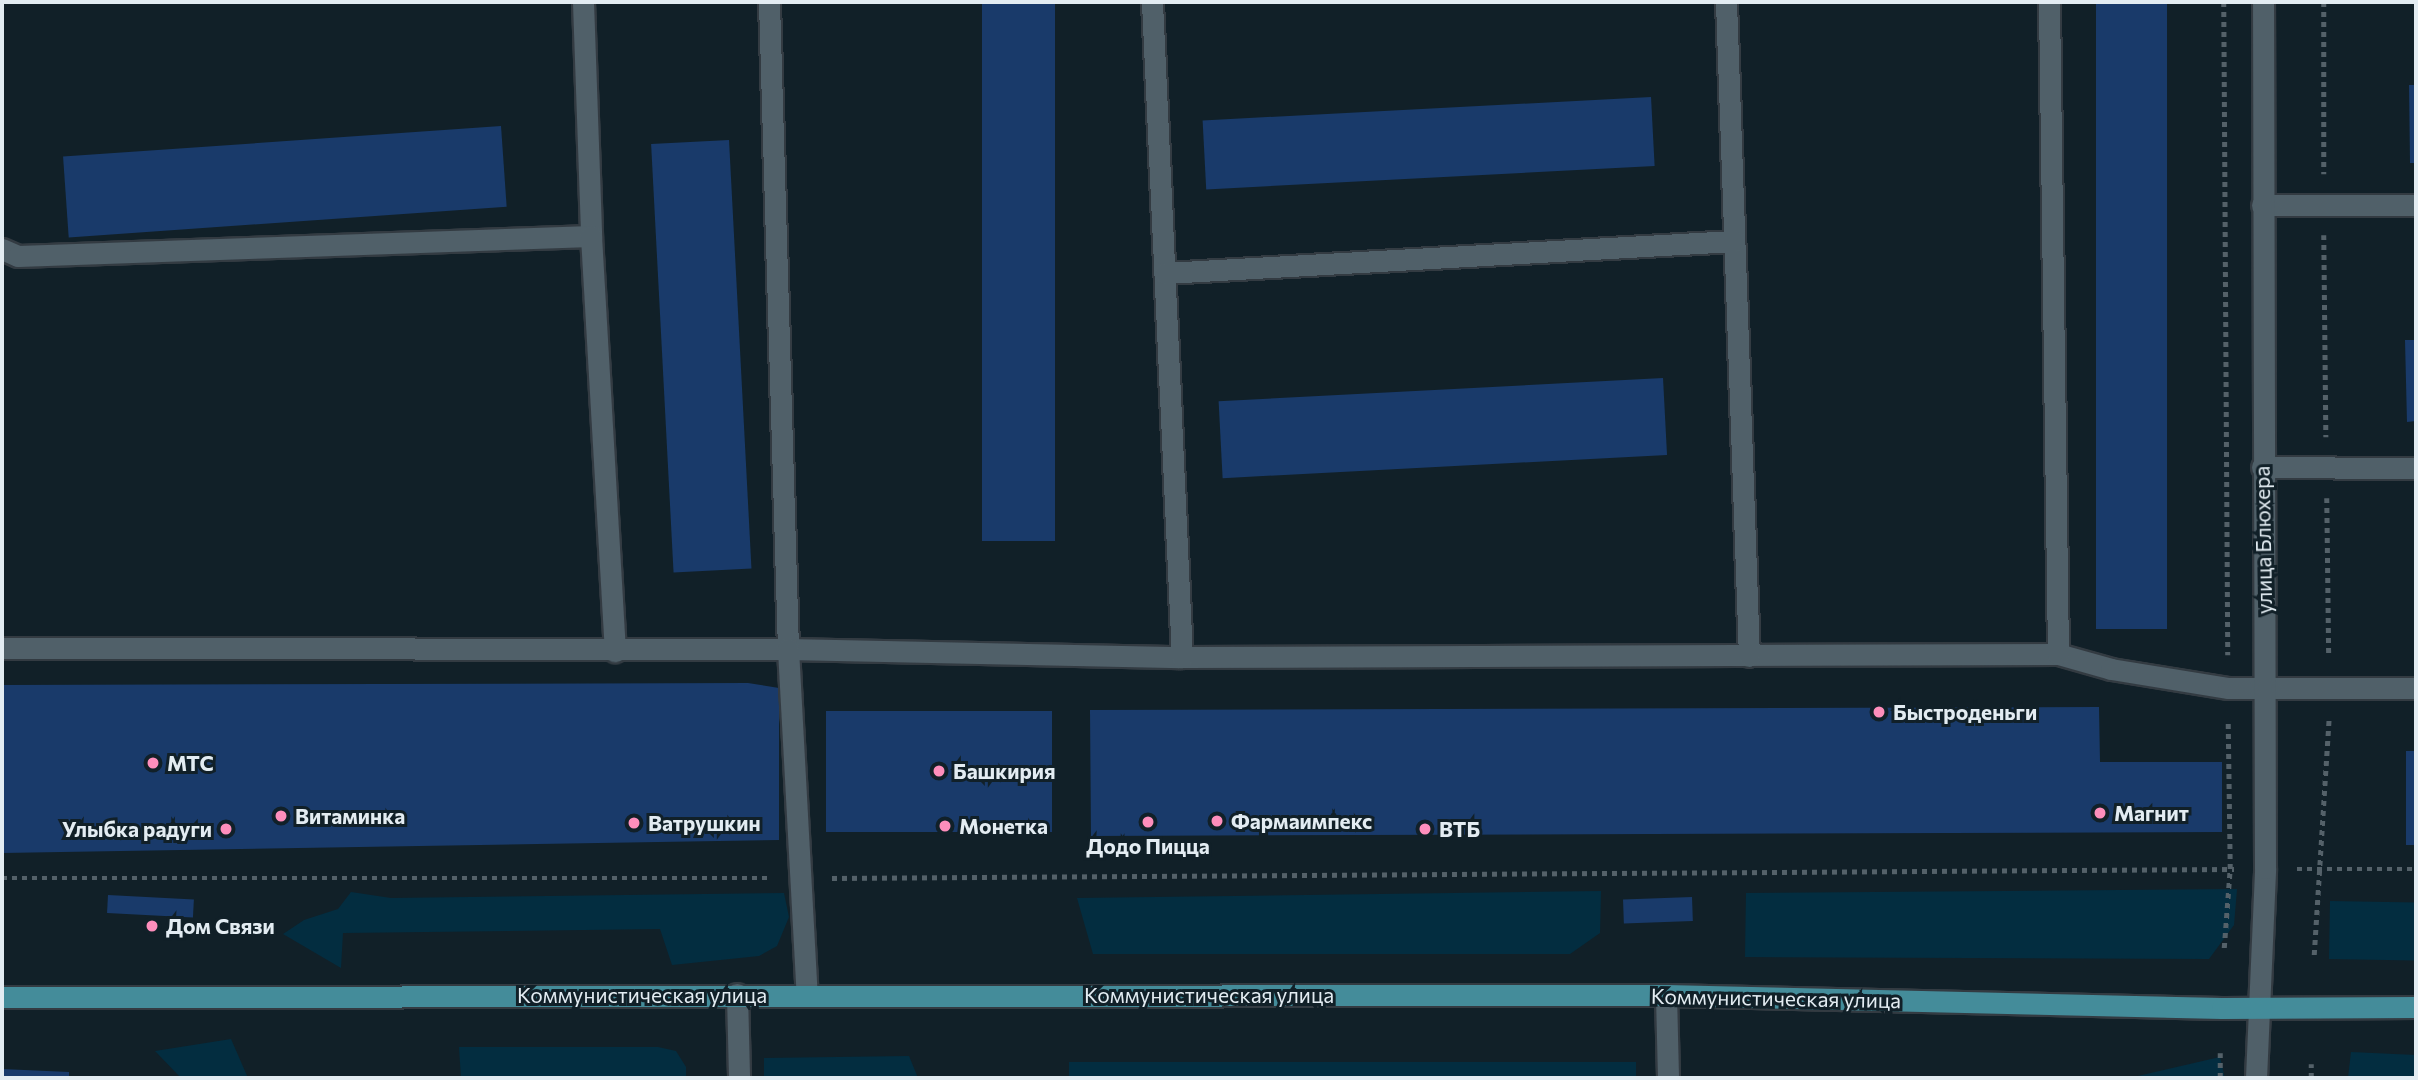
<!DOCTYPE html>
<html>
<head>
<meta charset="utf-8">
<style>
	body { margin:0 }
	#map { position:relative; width:2418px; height:1080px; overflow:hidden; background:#112028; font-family:Commissioner,sans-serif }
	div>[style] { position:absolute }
	.green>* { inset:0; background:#032d40; transform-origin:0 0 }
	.building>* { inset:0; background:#193a6a; transform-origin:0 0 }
	.path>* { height:4.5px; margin-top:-2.25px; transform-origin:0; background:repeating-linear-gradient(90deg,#546169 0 5px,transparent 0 10px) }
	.roads { filter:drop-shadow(2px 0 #333b42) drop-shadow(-2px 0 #333b42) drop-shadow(0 2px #333b42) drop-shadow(0 -2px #333b42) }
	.minor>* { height:21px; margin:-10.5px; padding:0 10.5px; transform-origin:10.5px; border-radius:10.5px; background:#506069 }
	.major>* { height:21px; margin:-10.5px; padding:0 10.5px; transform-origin:10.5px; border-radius:10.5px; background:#448c9a }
	.dots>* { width:19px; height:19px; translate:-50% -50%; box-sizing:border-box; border:4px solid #112028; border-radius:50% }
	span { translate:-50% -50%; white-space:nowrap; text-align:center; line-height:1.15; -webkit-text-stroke:6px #112028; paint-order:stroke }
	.street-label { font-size:21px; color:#e3ecf2 }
	.poi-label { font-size:21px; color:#e3ecf2; font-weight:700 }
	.left { translate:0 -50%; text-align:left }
	.right { translate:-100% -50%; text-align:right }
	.frame { position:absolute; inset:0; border:4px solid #e3ecf2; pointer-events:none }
</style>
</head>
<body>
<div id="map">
	<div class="green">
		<i style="clip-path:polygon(2237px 889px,2234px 925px,2209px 959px,1745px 957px,1746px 893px)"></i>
		<i style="clip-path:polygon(1601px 891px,1600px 933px,1570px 954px,1093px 954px,1077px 898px)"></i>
		<i style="clip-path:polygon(351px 892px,391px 898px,784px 893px,789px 917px,777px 946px,759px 956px,672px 965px,660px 929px,343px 933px,341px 968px,283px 934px,304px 920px,338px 909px)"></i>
		<i style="left:2330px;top:901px;width:86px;height:58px;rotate:1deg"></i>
		<i style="clip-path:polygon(231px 1039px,248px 1078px,181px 1078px,155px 1051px)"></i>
		<i style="clip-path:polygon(459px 1047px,658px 1047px,676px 1051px,686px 1067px,686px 1078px,461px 1078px)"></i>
		<i style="clip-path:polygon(2351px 1052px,2416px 1055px,2416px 1078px,2348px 1078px)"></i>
		<i style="clip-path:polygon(909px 1056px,918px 1078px,764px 1078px,764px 1058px)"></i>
		<i style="left:2220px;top:1057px;width:22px;height:527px;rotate:77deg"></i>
		<i style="left:1069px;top:1062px;width:567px;height:17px"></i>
	</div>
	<div class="building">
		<i style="left:982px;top:2px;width:73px;height:539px"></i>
		<i style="left:2096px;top:2px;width:71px;height:627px"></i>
		<i style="clip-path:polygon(2409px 85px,2416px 85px,2416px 163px,2410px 163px)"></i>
		<i style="left:1651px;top:97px;width:69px;height:449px;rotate:87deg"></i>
		<i style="left:501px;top:126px;width:81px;height:439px;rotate:86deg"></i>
		<i style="left:729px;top:140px;width:429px;height:78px;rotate:87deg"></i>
		<i style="clip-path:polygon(2405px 340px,2416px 340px,2416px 421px,2407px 422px)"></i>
		<i style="left:1663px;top:378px;width:77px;height:445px;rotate:87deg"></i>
		<i style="clip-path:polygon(748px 683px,779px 688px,779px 840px,2px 853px,2px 685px)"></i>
		<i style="clip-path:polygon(2099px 707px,2100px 762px,2222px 762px,2222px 832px,1091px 836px,1090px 710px)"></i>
		<i style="left:826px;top:711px;width:226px;height:121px"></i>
		<i style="left:2406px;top:751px;width:10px;height:94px"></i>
		<i style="left:108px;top:895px;width:86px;height:18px;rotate:3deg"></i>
		<i style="left:1692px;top:897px;width:24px;height:69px;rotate:88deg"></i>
		<i style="clip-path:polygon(2px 1069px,69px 1072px,69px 1078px,2px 1078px)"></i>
	</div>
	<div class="path">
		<i style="left:2224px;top:2px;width:653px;rotate:89.65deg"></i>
		<i style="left:2324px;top:2px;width:172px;rotate:90deg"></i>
		<i style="left:2324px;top:235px;width:202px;rotate:89.4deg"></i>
		<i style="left:2327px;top:498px;width:159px;rotate:89.3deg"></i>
		<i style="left:2297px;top:869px;width:119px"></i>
		<i style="left:2px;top:878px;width:769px"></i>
		<i style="left:832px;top:878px;width:1402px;rotate:-0.37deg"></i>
		<i style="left:2224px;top:948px;width:79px;rotate:-85.7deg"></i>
		<i style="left:2230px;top:869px;width:149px;rotate:-90.8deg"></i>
		<i style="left:2314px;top:955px;width:237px;rotate:-86.4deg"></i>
		<i style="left:2220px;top:1078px;width:25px;rotate:-90deg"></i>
		<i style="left:2311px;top:1078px;width:14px;rotate:-90deg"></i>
	</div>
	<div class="roads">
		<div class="minor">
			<i style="left:583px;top:2px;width:234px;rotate:88deg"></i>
			<i style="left:769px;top:2px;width:647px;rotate:88.32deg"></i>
			<i style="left:788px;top:649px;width:394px;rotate:1.2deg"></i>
			<i style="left:1182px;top:657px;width:876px;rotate:-0.2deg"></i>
			<i style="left:2058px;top:654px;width:55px;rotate:15.8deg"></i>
			<i style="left:2111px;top:669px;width:119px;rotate:9.2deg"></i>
			<i style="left:2228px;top:688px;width:188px"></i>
			<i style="left:1152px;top:2px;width:656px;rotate:87.38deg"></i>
			<i style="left:1726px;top:2px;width:654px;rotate:87.99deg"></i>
			<i style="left:2049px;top:2px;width:652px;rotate:89.21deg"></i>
			<i style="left:2262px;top:205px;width:154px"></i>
			<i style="left:2px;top:249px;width:17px;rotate:24deg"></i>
			<i style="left:18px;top:256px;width:573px;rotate:-2deg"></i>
			<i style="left:591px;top:236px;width:416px;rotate:86.7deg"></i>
			<i style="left:1165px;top:273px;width:570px;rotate:-3.22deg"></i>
			<i style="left:2262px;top:467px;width:154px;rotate:0.4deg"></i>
			<i style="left:2px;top:648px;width:786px;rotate:0.07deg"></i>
			<i style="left:788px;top:649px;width:347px;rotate:86.9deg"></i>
			<i style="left:737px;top:994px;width:84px;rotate:88.6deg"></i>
			<i style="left:1666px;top:995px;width:83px;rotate:88.6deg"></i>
			<i style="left:2256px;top:1078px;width:210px;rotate:-87.5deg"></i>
			<i style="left:2265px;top:868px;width:866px;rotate:-90.13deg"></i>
		</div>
		<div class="major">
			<i style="left:2px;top:997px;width:1664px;rotate:-0.07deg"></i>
			<i style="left:1666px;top:995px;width:556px;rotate:1.34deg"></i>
			<i style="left:2222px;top:1008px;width:194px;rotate:-0.3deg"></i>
		</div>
	</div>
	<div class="dots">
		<i style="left:1879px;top:712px;background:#fe8ebc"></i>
		<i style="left:153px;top:763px;background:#fe8ebc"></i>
		<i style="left:939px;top:771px;background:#fe8ebc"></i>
		<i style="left:2100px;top:813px;background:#fe8ebc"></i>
		<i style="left:281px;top:816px;background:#fe8ebc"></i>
		<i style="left:1217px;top:821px;background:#fe8ebc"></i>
		<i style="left:1148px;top:822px;background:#fe8ebc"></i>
		<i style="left:634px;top:823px;background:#fe8ebc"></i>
		<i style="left:945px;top:826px;background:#fe8ebc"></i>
		<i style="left:226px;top:829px;background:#fe8ebc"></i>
		<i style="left:1425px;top:829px;background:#fe8ebc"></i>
		<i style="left:152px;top:926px;background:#fe8ebc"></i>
	</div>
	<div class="street-label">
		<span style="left:2263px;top:540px;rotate:-91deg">улица Блюхера</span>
		<span style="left:642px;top:995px">Коммунистическая улица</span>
		<span style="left:1209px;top:995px">Коммунистическая улица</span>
		<span style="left:1776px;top:998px;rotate:1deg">Коммунистическая улица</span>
	</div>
	<div class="poi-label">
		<span class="left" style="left:1893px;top:712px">Быстроденьги</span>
		<span class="left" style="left:167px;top:763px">МТС</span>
		<span class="left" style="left:953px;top:771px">Башкирия</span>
		<span class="left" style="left:2114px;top:813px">Магнит</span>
		<span class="left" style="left:295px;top:816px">Витаминка</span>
		<span class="left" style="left:1231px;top:821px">Фармаимпекс</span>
		<span class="left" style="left:648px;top:823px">Ватрушкин</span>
		<span class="left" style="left:959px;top:826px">Монетка</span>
		<span class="right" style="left:212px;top:829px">Улыбка радуги</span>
		<span class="left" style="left:1439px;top:829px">ВТБ</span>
		<span style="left:1148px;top:846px">Додо Пицца</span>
		<span class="left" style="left:166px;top:926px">Дом Связи</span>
	</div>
	<div class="frame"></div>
</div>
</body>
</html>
